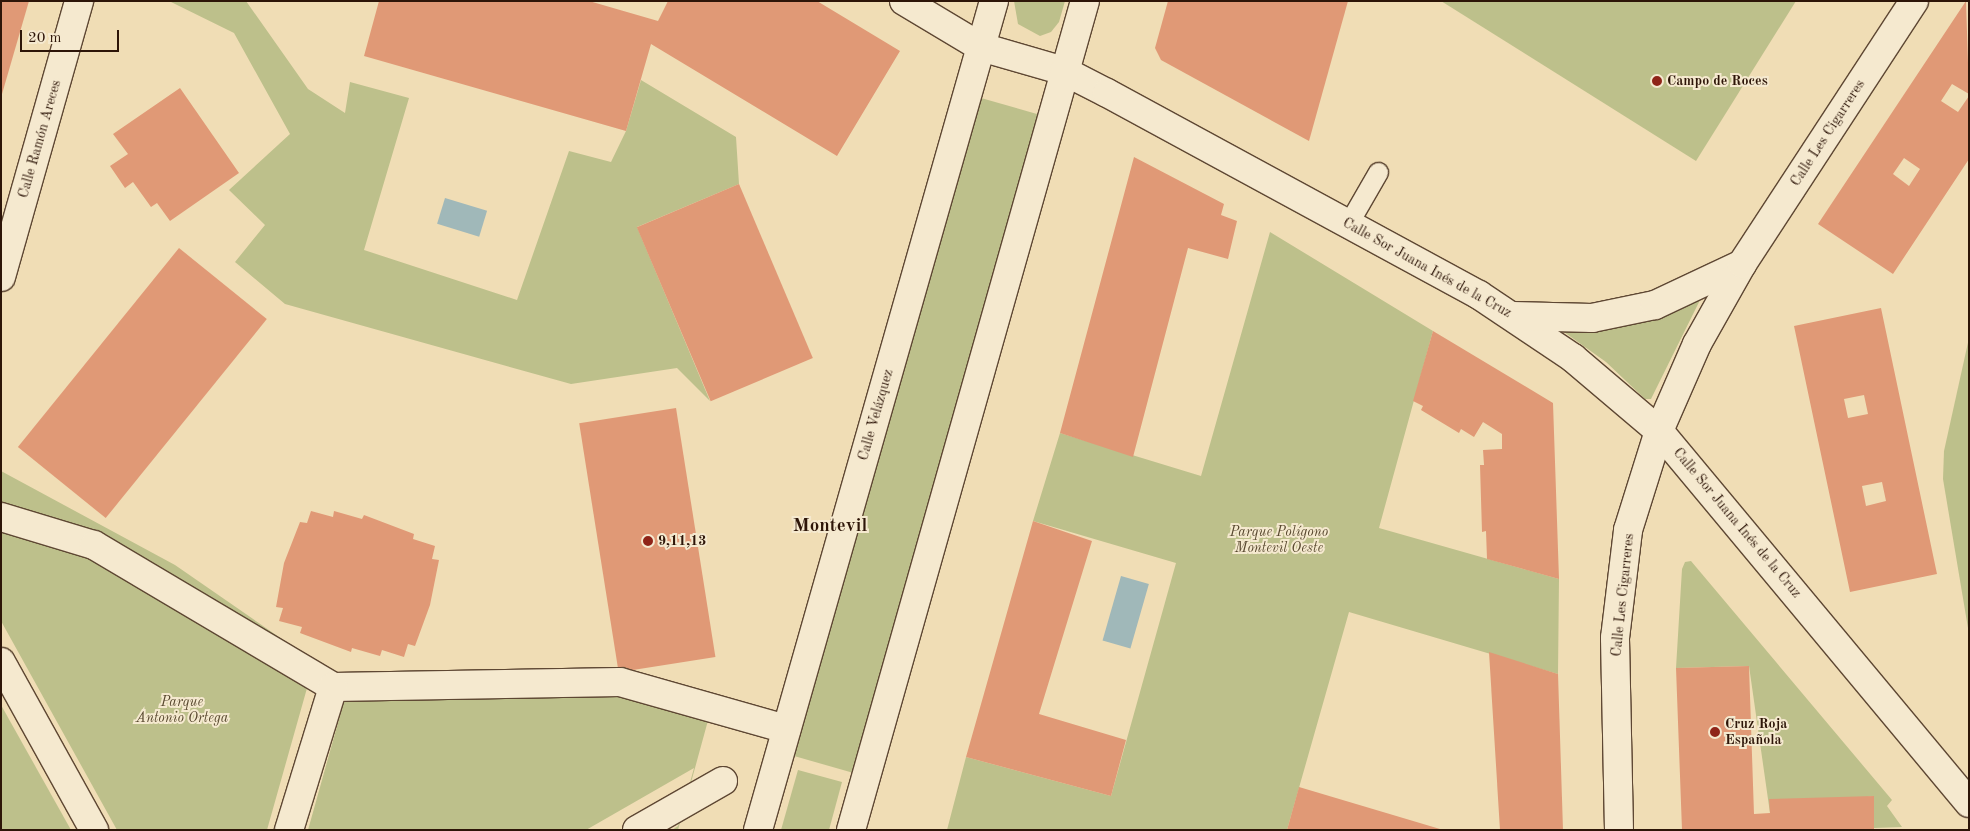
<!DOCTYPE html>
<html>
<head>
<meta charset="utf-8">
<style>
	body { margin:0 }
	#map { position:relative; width:1970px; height:831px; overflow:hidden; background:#f0ddb5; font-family:"Old Standard TT",serif }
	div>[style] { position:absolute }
	.green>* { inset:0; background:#bdc08b; transform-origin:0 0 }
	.water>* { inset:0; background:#a0b8b9; transform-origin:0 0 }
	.building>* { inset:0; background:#e09976; transform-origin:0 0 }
	.roads { filter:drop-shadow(1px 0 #5e4733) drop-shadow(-1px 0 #5e4733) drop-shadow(0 1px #5e4733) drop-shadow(0 -1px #5e4733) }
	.lane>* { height:19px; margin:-9.5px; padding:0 9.5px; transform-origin:9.5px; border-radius:9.5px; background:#f5e9cf }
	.street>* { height:28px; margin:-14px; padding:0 14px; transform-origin:14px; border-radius:14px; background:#f5e9cf }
	.secondary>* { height:28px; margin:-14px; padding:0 14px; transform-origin:14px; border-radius:14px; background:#f5e9cf }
	.dots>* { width:14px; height:14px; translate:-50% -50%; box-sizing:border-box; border:2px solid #f5e9cf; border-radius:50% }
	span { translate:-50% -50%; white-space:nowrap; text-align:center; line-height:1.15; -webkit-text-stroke:4px #f5e9cf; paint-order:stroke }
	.poi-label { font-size:14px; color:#2d1508; font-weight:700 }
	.left { translate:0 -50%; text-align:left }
	.street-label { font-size:14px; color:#2d1508 }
	.park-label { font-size:14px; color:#58482f; font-style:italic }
	.district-label { font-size:19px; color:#2d1508; font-weight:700 }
	.frame { position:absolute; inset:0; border:2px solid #2d1508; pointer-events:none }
	.scale { position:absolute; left:20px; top:30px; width:99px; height:22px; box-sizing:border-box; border:2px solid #2d1508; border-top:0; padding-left:6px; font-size:15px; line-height:18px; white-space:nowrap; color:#2d1508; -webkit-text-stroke:4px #f5e9cf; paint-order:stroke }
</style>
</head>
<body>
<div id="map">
	<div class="green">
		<i style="clip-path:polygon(169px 1px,246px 1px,308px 89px,345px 113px,350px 82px,409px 98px,364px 250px,517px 300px,569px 151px,611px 162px,626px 131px,641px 80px,736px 137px,739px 184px,637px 227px,710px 401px,677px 368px,571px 384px,285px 304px,235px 262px,265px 225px,229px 190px,290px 134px,234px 33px)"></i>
		<i style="clip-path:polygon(1014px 1px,1065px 1px,1059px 22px,1051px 32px,1040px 36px,1018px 24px)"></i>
		<i style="clip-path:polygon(1441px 1px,1796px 1px,1696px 161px)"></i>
		<i style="left:967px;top:94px;width:90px;height:684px;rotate:16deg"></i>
		<i style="clip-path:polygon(1270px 232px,1433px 331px,1379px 528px,1559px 579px,1558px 674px,1349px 612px,1287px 830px,947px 830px,966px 757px,1111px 796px,1176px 563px,1033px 521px,1060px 433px,1201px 476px)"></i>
		<i style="clip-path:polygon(1703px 294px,1651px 399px,1645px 399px,1606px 362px,1557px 327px)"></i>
		<i style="clip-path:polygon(1969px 338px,1969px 634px,1943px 479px,1944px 451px)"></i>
		<i style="clip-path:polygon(1px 471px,175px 565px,305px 655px,350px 679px,620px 677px,715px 695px,678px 830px,672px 830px,678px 826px,694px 768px,586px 830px,308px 830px,348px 687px,311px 674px,267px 830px,117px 830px,1px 621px)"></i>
		<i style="clip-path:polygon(1691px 561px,1892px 800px,1887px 806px,1902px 827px,1874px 828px,1873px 796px,1770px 813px,1749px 666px,1676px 668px,1682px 569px,1685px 562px)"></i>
		<i style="clip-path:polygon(1px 705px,71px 830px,1px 830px)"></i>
		<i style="clip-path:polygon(798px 770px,842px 782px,829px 830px,781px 830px)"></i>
	</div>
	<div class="water">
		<i style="left:445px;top:198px;width:44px;height:27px;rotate:17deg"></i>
		<i style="left:1121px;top:576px;width:29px;height:67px;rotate:16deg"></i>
	</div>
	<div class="building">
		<i style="clip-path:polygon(1px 1px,29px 1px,2px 94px,1px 94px)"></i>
		<i style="clip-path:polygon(379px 1px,589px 1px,658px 21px,668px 1px,817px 1px,900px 51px,837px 156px,651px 44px,626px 131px,364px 56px)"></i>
		<i style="clip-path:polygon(1168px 1px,1348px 1px,1309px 141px,1161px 60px,1155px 48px)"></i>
		<i style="clip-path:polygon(evenodd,1966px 1px,1969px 94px,1952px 84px,1941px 101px,1958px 112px,1969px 96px,1969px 159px,1893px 274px,1818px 224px,1966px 1px,1904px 158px,1920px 169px,1909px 186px,1893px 174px,1904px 158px)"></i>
		<i style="clip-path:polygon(180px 88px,239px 173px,170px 221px,157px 203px,151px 207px,133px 182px,125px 188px,110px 166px,128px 154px,113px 134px)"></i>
		<i style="clip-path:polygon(1134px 157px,1224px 204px,1221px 215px,1237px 221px,1228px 259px,1188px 248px,1133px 457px,1060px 433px)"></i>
		<i style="left:739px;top:184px;width:189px;height:111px;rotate:67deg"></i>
		<i style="left:179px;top:248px;width:113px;height:256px;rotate:39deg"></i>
		<i style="clip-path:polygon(evenodd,1881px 308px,1937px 574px,1850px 592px,1794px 326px,1881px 308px,1864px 395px,1868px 414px,1848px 418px,1844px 399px,1864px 395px,1881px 308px,1882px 482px,1886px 501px,1866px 506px,1862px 486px,1882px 482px)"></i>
		<i style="clip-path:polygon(1433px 331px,1553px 403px,1559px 579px,1487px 559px,1486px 531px,1482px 532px,1480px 465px,1484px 465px,1483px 450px,1502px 449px,1502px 434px,1483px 422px,1474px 437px,1461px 429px,1459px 433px,1421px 410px,1423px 406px,1413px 401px)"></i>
		<i style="left:676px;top:408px;width:252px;height:98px;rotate:81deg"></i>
		<i style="clip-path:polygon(311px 511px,333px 517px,334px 511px,362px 519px,364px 515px,414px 534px,413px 539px,435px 546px,432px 559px,439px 560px,430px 605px,415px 646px,408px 644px,404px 657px,382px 650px,380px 656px,352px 648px,351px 652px,300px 633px,302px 627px,279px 621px,283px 608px,276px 607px,284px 563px,300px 522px,307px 523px)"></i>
		<i style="clip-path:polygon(1033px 521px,1092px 541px,1039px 714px,1126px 740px,1111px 796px,966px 757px)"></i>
		<i style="clip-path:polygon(1489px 652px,1558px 674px,1563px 830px,1500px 830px)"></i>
		<i style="clip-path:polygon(1749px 666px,1754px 814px,1770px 813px,1769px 799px,1874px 796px,1874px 830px,1682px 830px,1676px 668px)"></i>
		<i style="clip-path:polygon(1299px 787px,1440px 829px,1440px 830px,1287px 830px)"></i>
	</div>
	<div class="roads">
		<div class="lane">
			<i style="left:1348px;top:224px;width:60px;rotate:-60deg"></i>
		</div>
		<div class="street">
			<i style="left:904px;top:1px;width:90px;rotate:30.9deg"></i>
			<i style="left:981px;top:47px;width:86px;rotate:16.1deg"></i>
			<i style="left:1064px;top:71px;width:48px;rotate:27.1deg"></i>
			<i style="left:1107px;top:93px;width:423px;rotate:28.5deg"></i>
			<i style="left:1479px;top:295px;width:113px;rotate:33.8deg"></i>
			<i style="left:1573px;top:358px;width:113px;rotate:40.3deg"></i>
			<i style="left:1659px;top:431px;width:484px;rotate:50.2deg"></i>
			<i style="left:1px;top:277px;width:287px;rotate:-74.2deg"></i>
			<i style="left:1513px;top:316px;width:79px;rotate:1.5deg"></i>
			<i style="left:1592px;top:318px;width:64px;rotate:-11.7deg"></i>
			<i style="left:1655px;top:305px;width:96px;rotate:-25.2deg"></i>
			<i style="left:1px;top:517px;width:97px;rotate:16.8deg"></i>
			<i style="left:94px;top:545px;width:278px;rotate:30.7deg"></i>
			<i style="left:333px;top:687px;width:287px;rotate:-1deg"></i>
			<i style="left:620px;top:682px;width:173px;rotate:15.8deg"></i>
			<i style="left:1px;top:662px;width:192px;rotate:61deg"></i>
			<i style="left:289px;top:830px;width:150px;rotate:-72.9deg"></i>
			<i style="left:637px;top:830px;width:99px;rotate:-29.7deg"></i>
			<i style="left:1619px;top:830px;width:192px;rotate:-91.2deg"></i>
			<i style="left:1615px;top:638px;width:109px;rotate:-83.1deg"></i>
			<i style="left:1628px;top:530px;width:104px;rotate:-72.6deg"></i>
			<i style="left:1659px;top:431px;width:95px;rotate:-66.4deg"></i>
			<i style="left:1697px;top:344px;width:92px;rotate:-60.6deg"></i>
			<i style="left:1742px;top:264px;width:314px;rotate:-56.8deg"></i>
		</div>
		<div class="secondary">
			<i style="left:758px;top:830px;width:862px;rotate:-74.11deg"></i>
			<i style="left:851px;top:830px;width:861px;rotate:-74.24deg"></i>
		</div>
	</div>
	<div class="dots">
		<i style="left:1657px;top:81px;background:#8f2418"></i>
		<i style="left:648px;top:541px;background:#8f2418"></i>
		<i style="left:1715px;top:732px;background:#8f2418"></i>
	</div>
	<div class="poi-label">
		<span class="left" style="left:1667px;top:81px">Campo de Roces</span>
		<span class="left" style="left:658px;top:541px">9,11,13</span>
		<span class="left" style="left:1725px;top:732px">Cruz Roja<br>Española</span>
	</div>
	<div class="street-label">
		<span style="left:1828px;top:133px;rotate:-57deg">Calle Les Cigarreres</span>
		<span style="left:40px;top:139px;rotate:-74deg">Calle Ramón Areces</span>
		<span style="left:1427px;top:268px;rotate:29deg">Calle Sor Juana Inés de la Cruz</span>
		<span style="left:876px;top:415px;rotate:-74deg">Calle Velázquez</span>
		<span style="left:1737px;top:523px;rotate:50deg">Calle Sor Juana Inés de la Cruz</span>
		<span style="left:1623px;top:595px;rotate:-84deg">Calle Les Cigarreres</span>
	</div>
	<div class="park-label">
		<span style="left:1279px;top:540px">Parque Polígono<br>Montevil Oeste</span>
		<span style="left:182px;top:710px">Parque<br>Antonio Ortega</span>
	</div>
	<div class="district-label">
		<span style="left:830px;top:527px">Montevil</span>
	</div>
	<div class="frame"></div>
	<div class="scale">20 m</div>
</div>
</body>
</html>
